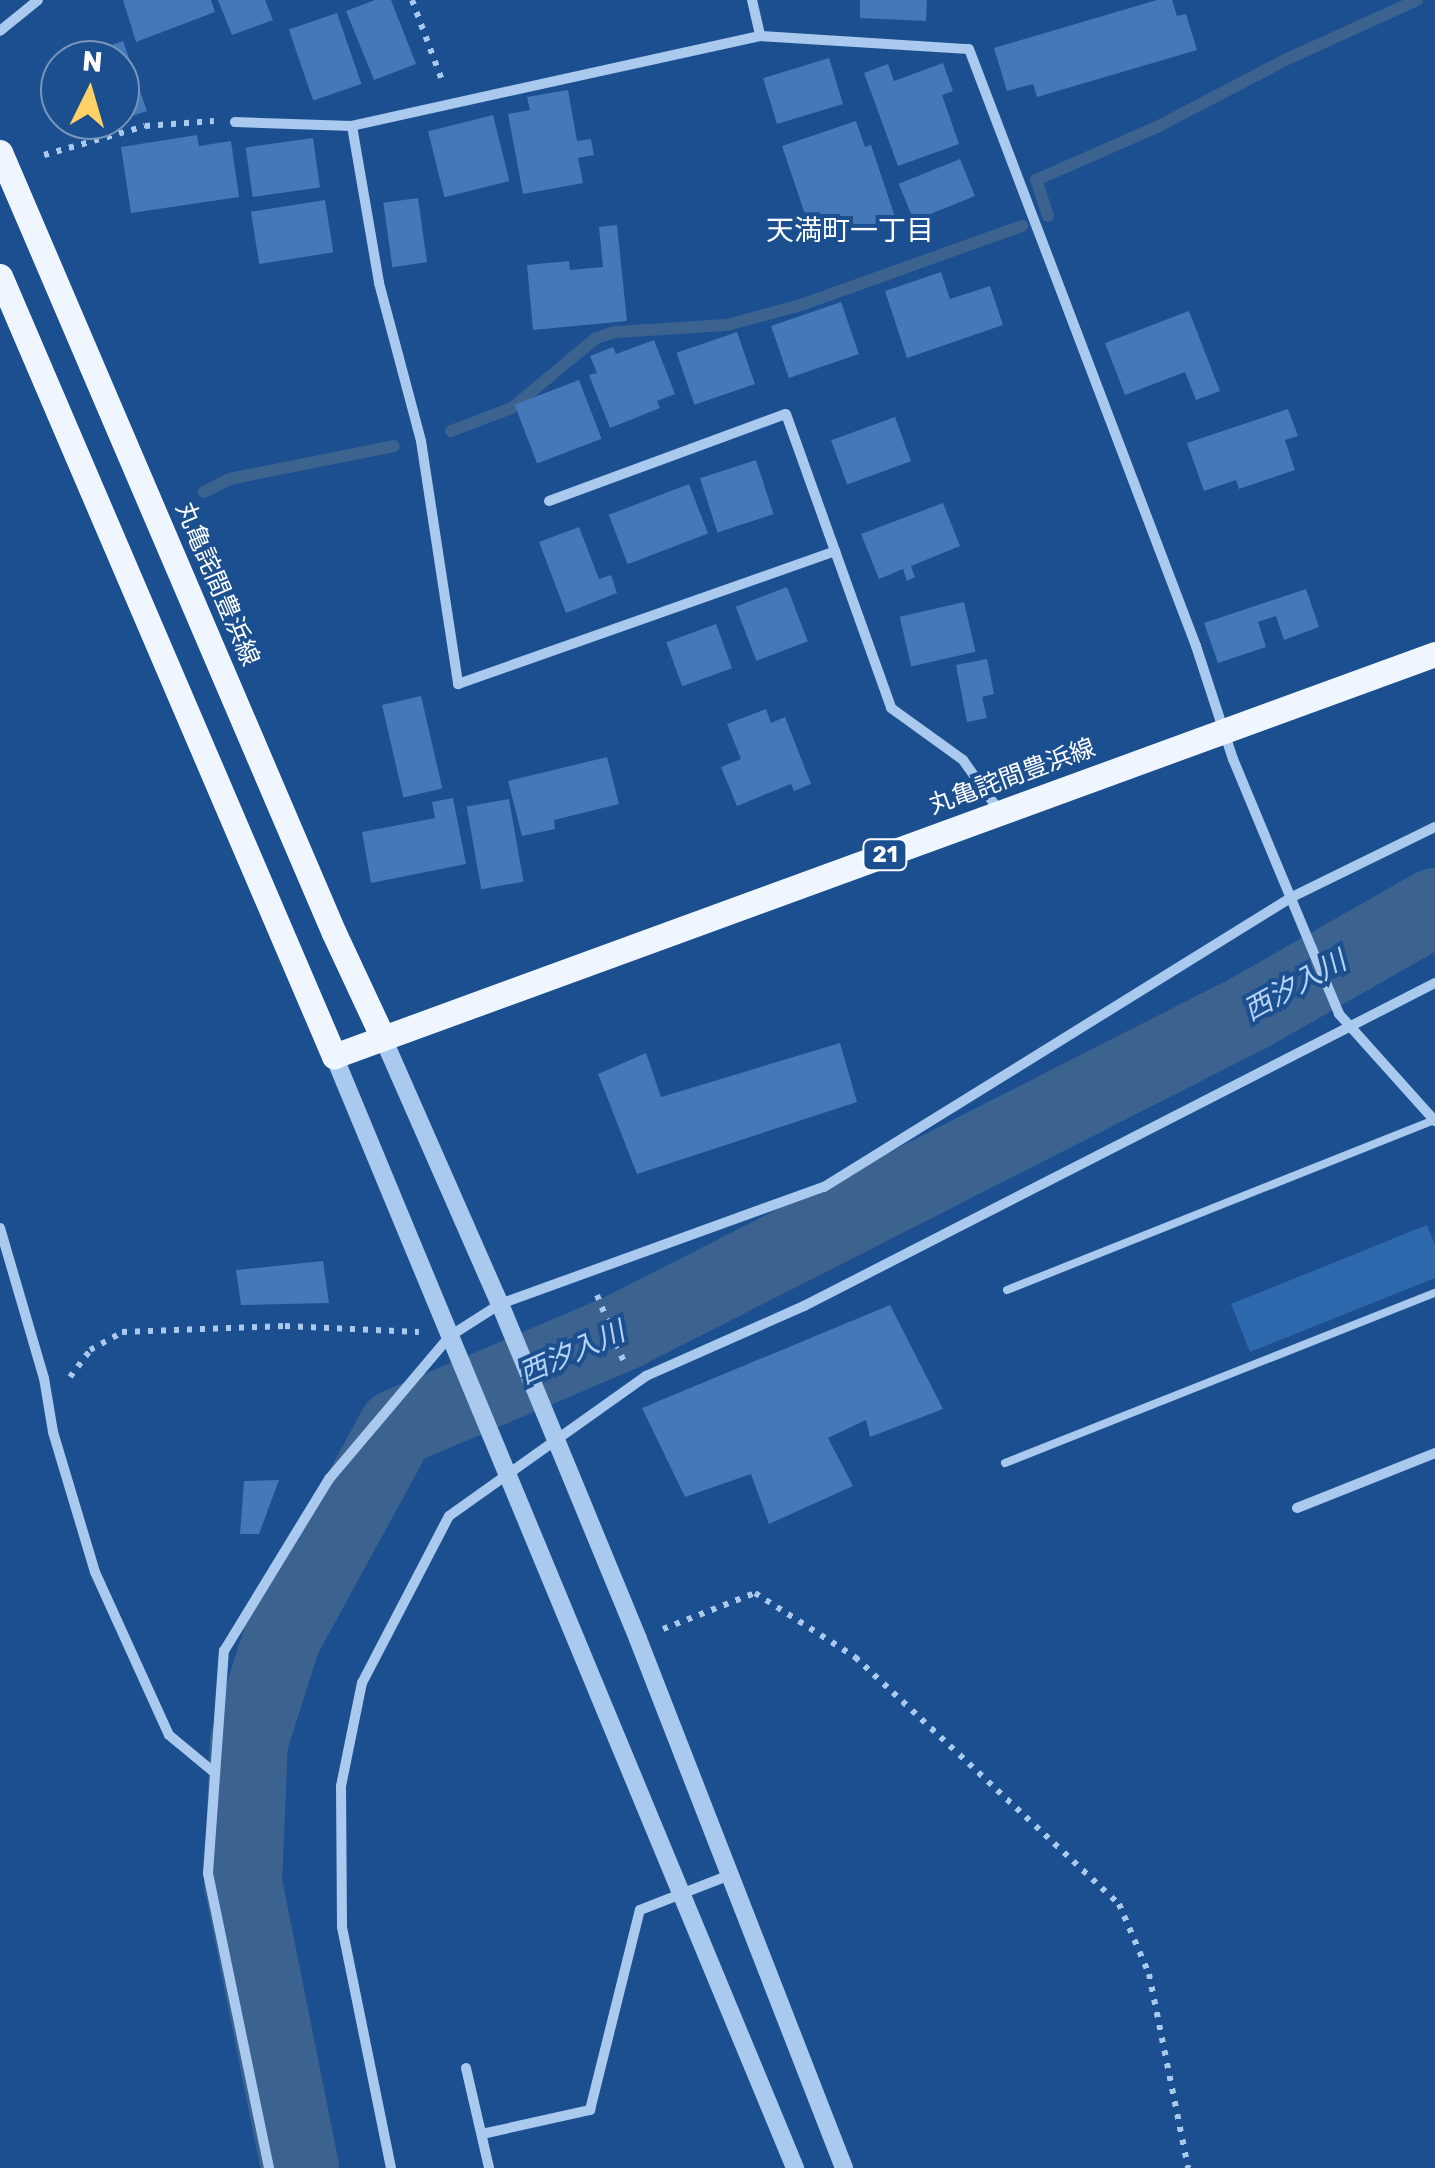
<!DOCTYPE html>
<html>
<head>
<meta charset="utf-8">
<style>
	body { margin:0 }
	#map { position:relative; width:1435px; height:2168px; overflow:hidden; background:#1b4f8f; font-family:Rubik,"Noto Sans JP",sans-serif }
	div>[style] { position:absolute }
	.green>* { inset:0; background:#2e69ad }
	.stream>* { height:12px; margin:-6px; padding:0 6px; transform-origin:6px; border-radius:6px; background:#3c6290 }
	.river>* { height:78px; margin:-39px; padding:0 39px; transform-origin:39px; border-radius:39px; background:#3c6290 }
	.building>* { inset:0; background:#4478b7; transform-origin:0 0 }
	.path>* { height:6px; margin-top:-3px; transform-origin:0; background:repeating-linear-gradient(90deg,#a9c9ee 0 5px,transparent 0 13px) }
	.service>* { height:8px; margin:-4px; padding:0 4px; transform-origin:4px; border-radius:4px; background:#a9c9ee }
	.minor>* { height:10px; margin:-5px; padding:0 5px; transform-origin:5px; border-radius:5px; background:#a9c9ee }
	.tertiary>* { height:18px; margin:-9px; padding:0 9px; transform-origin:9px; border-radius:9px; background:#a9c9ee }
	.primary>* { height:25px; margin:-12.5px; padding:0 12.5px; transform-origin:12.5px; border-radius:12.5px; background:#f0f6ff }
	span { translate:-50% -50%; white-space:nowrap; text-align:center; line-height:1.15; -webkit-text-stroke:8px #1b4f8f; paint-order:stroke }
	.shield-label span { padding:2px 8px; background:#1b4f8f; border:2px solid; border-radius:8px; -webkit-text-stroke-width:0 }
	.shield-label { font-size:22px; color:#fff; font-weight:700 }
	.street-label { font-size:25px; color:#fff }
	.neighbourhood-label { font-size:28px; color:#fff }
	.water-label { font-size:28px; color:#b5d3f5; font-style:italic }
	.north { position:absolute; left:40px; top:40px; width:100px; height:100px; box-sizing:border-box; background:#1b4f8f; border:2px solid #7695bc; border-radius:50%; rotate:5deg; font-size:28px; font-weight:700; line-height:40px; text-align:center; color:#fff }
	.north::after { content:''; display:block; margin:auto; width:35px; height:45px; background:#ffd166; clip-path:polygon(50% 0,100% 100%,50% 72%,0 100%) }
</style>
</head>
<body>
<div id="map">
	<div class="green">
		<i style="clip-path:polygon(1427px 1225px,1435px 1245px,1435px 1278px,1250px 1352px,1231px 1304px)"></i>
	</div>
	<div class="stream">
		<i style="left:1048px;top:216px;width:38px;rotate:-108deg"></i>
		<i style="left:1036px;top:180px;width:132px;rotate:-23.7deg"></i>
		<i style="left:1157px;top:127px;width:144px;rotate:-27.6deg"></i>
		<i style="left:1285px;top:60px;width:145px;rotate:-24.4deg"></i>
		<i style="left:451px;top:431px;width:65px;rotate:-20.7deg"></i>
		<i style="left:512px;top:408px;width:109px;rotate:-39.8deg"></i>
		<i style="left:596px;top:338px;width:21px;rotate:-17deg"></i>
		<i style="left:616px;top:332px;width:111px;rotate:-3.6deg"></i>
		<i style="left:727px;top:325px;width:77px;rotate:-15.1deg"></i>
		<i style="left:801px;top:305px;width:235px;rotate:-19.7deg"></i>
		<i style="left:204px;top:492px;width:28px;rotate:-27deg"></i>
		<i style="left:229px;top:479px;width:168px;rotate:-11.3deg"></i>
	</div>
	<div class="river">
		<i style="left:300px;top:2168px;width:290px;rotate:-101.3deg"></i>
		<i style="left:243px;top:1884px;width:142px;rotate:-87.6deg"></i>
		<i style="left:249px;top:1742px;width:109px;rotate:-72.4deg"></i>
		<i style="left:282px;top:1638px;width:239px;rotate:-61.3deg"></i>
		<i style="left:397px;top:1428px;width:245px;rotate:-23.1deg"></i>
		<i style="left:622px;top:1332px;width:703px;rotate:-26.97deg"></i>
		<i style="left:1249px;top:1013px;width:214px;rotate:-29.7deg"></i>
	</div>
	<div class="building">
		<i style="clip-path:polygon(123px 0,211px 0,215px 12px,136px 42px)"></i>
		<i style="clip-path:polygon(218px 0,265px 0,273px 20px,232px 35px)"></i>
		<i style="clip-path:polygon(375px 0,391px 0,416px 64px,374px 80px,346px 11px)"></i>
		<i style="clip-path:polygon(860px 0,927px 0,926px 21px,860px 18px)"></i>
		<i style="clip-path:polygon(1157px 0,1172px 0,1177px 16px,1186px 14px,1197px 50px,1037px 97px,1033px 84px,1007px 91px,994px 48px)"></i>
		<i style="left:337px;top:13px;width:75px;height:51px;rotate:71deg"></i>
		<i style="clip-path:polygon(123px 41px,147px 111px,120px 120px,120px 60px,71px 59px)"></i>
		<i style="left:829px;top:58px;width:48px;height:69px;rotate:73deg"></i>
		<i style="clip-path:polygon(943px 63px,953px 91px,942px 95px,959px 144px,898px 166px,864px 73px,888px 64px,894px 81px)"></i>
		<i style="clip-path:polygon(568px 90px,577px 141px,591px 139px,594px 155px,578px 158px,583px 183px,523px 194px,508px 114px,530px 110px,527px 97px)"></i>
		<i style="left:493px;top:115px;width:68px;height:67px;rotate:76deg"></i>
		<i style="clip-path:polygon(75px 120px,119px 120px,119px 121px,80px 134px)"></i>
		<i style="clip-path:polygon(856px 121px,865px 147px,871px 145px,895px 217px,815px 244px,782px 146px)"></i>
		<i style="clip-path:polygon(197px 135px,199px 146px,231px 141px,239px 197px,131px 213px,121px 147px)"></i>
		<i style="left:313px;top:138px;width:50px;height:68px;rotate:82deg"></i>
		<i style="left:960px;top:159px;width:40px;height:66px;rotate:68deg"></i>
		<i style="left:418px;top:198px;width:65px;height:35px;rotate:82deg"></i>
		<i style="left:325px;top:200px;width:53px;height:75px;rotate:81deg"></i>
		<i style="clip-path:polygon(617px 225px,627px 321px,533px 330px,527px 265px,569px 261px,570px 270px,603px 267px,599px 227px)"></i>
		<i style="clip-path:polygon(941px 272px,950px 299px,990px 286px,1003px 325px,907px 358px,885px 291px)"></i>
		<i style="left:841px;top:302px;width:55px;height:74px;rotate:71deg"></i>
		<i style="clip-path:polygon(1189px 311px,1220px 391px,1196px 400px,1185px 372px,1125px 395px,1105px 343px)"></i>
		<i style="left:737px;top:332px;width:55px;height:64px;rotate:71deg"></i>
		<i style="clip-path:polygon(654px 340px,675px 394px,657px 401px,660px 408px,610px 428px,589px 375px,597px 373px,590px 356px,613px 347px,616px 354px)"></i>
		<i style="left:579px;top:380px;width:63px;height:69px;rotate:69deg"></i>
		<i style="clip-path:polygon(1288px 409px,1298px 436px,1285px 440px,1295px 470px,1239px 489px,1236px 480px,1204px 491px,1187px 443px)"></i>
		<i style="left:895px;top:417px;width:47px;height:68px;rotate:70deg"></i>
		<i style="left:756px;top:460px;width:57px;height:59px;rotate:72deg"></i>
		<i style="left:689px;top:484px;width:53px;height:86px;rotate:69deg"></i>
		<i style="clip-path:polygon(943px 503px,960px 546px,911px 566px,915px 577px,907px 581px,903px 569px,879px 579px,861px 534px)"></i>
		<i style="clip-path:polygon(579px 527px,599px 579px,611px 575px,617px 593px,566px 613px,539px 542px)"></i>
		<i style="left:787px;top:587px;width:58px;height:55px;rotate:69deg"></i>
		<i style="clip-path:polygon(1306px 589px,1319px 627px,1284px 640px,1276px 616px,1258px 622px,1266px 647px,1218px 663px,1204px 623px)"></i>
		<i style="left:964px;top:602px;width:51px;height:66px;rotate:77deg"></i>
		<i style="left:716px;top:624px;width:47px;height:53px;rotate:70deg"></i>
		<i style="clip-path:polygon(987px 659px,994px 694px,982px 697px,987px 718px,967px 722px,956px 665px)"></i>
		<i style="left:421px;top:696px;width:95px;height:40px;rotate:77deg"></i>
		<i style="clip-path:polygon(766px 709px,771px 723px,785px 717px,811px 784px,794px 791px,791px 784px,737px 806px,721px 767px,741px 759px,727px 724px)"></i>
		<i style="clip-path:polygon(607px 757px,619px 804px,554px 820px,555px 829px,522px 836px,508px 781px)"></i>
		<i style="clip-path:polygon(453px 798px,466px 864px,371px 883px,362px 832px,435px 818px,432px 802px)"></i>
		<i style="left:509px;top:799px;width:84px;height:43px;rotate:80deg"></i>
		<i style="clip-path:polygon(840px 1043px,857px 1102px,637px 1174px,598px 1074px,646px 1053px,661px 1097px)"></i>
		<i style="clip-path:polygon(323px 1261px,329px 1303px,241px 1305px,236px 1270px)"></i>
		<i style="clip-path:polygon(890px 1305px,943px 1409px,870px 1437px,866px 1420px,828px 1438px,853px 1486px,769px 1524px,751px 1474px,685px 1497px,642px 1408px)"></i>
		<i style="clip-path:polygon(279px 1480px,259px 1534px,240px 1534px,244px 1481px)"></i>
	</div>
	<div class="path">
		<i style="left:412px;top:0;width:89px;rotate:69.5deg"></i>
		<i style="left:44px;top:155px;width:105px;rotate:-16deg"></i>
		<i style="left:145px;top:126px;width:69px;rotate:-4.1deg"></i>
		<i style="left:597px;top:1295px;width:72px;rotate:68.1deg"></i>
		<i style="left:70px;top:1377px;width:34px;rotate:-53deg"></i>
		<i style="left:90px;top:1350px;width:37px;rotate:-29deg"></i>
		<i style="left:122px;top:1332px;width:163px;rotate:-2.1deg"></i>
		<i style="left:285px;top:1326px;width:134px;rotate:2.6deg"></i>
		<i style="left:663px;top:1629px;width:99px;rotate:-21.4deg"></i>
		<i style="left:755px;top:1593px;width:119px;rotate:32.6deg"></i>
		<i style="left:855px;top:1657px;width:362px;rotate:43.1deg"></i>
		<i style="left:1119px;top:1904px;width:76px;rotate:66.8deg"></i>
		<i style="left:1149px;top:1974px;width:198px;rotate:78.6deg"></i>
	</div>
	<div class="service">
		<i style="left:1007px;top:1290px;width:460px;rotate:-21.7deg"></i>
		<i style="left:1005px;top:1463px;width:462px;rotate:-21.6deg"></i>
	</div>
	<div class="minor">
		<i style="left:752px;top:0;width:37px;rotate:77deg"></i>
		<i style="left:760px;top:36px;width:209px;rotate:3.6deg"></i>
		<i style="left:969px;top:49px;width:639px;rotate:69.18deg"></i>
		<i style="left:1196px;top:646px;width:119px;rotate:71.9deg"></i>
		<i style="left:1233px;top:759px;width:276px;rotate:67.4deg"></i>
		<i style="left:1339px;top:1014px;width:144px;rotate:48.1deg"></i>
		<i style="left:0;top:31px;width:49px;rotate:-39.2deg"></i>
		<i style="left:760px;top:36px;width:418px;rotate:167.6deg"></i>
		<i style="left:352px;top:126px;width:159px;rotate:80.2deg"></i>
		<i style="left:379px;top:283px;width:163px;rotate:75.1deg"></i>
		<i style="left:421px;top:441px;width:246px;rotate:81.3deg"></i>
		<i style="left:458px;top:684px;width:400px;rotate:-19.4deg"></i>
		<i style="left:235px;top:122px;width:117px;rotate:2deg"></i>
		<i style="left:549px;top:501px;width:252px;rotate:-20.2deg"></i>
		<i style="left:786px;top:414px;width:312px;rotate:70.3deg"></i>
		<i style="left:891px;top:708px;width:89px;rotate:35.8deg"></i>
		<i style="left:963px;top:760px;width:64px;rotate:54.6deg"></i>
		<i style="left:0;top:1228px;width:156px;rotate:73.7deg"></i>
		<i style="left:44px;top:1378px;width:55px;rotate:80.5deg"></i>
		<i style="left:53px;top:1432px;width:146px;rotate:73.3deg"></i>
		<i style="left:95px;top:1572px;width:179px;rotate:65.6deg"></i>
		<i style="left:169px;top:1735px;width:60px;rotate:39.6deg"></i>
		<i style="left:1297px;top:1508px;width:149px;rotate:-21.7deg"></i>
		<i style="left:466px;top:2068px;width:103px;rotate:77deg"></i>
		<i style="left:482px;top:2134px;width:111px;rotate:-12.5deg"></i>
		<i style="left:590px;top:2110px;width:206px;rotate:-76deg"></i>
		<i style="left:640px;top:1910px;width:97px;rotate:-21.3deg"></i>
		<i style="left:269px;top:2168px;width:301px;rotate:-101.7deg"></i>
		<i style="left:208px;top:1873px;width:223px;rotate:-85.9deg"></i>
		<i style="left:224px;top:1651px;width:202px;rotate:-58.6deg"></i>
		<i style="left:329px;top:1479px;width:187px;rotate:-49.8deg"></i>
		<i style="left:450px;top:1336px;width:59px;rotate:-32.6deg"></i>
		<i style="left:500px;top:1304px;width:344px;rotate:-19.9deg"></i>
		<i style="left:824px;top:1187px;width:551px;rotate:-31.78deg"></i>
		<i style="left:1292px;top:897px;width:159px;rotate:-26.1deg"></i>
		<i style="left:391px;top:2168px;width:246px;rotate:-101.5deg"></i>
		<i style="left:342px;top:1927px;width:141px;rotate:-90.4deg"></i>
		<i style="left:341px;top:1786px;width:105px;rotate:-78.5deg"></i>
		<i style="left:362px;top:1683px;width:188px;rotate:-62.5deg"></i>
		<i style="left:449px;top:1516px;width:242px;rotate:-35.4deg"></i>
		<i style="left:646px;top:1376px;width:173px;rotate:-23.9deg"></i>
		<i style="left:804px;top:1306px;width:709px;rotate:-27.11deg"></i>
	</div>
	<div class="tertiary">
		<i style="left:383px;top:1038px;width:291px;rotate:66.3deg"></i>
		<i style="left:500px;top:1304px;width:362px;rotate:67.6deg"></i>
		<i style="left:638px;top:1639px;width:568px;rotate:68.72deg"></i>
		<i style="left:334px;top:1056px;width:1204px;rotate:67.48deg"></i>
	</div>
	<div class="primary">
		<i style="left:0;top:152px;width:849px;rotate:66.85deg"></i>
		<i style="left:334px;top:933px;width:116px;rotate:65deg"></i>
		<i style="left:0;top:276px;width:849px;rotate:66.82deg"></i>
		<i style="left:334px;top:1056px;width:1172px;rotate:-20.06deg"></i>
	</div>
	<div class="shield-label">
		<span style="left:885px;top:855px">21</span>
	</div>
	<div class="street-label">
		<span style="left:217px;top:584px;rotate:67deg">丸亀詫間豊浜線</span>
		<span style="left:1012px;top:777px;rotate:-20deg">丸亀詫間豊浜線</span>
	</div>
	<div class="neighbourhood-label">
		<span style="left:850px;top:231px">天満町一丁目</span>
	</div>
	<div class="water-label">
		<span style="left:1295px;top:986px;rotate:-29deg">西汐入川</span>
		<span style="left:572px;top:1353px;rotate:-24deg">西汐入川</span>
	</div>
	<div class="north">N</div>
</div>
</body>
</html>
